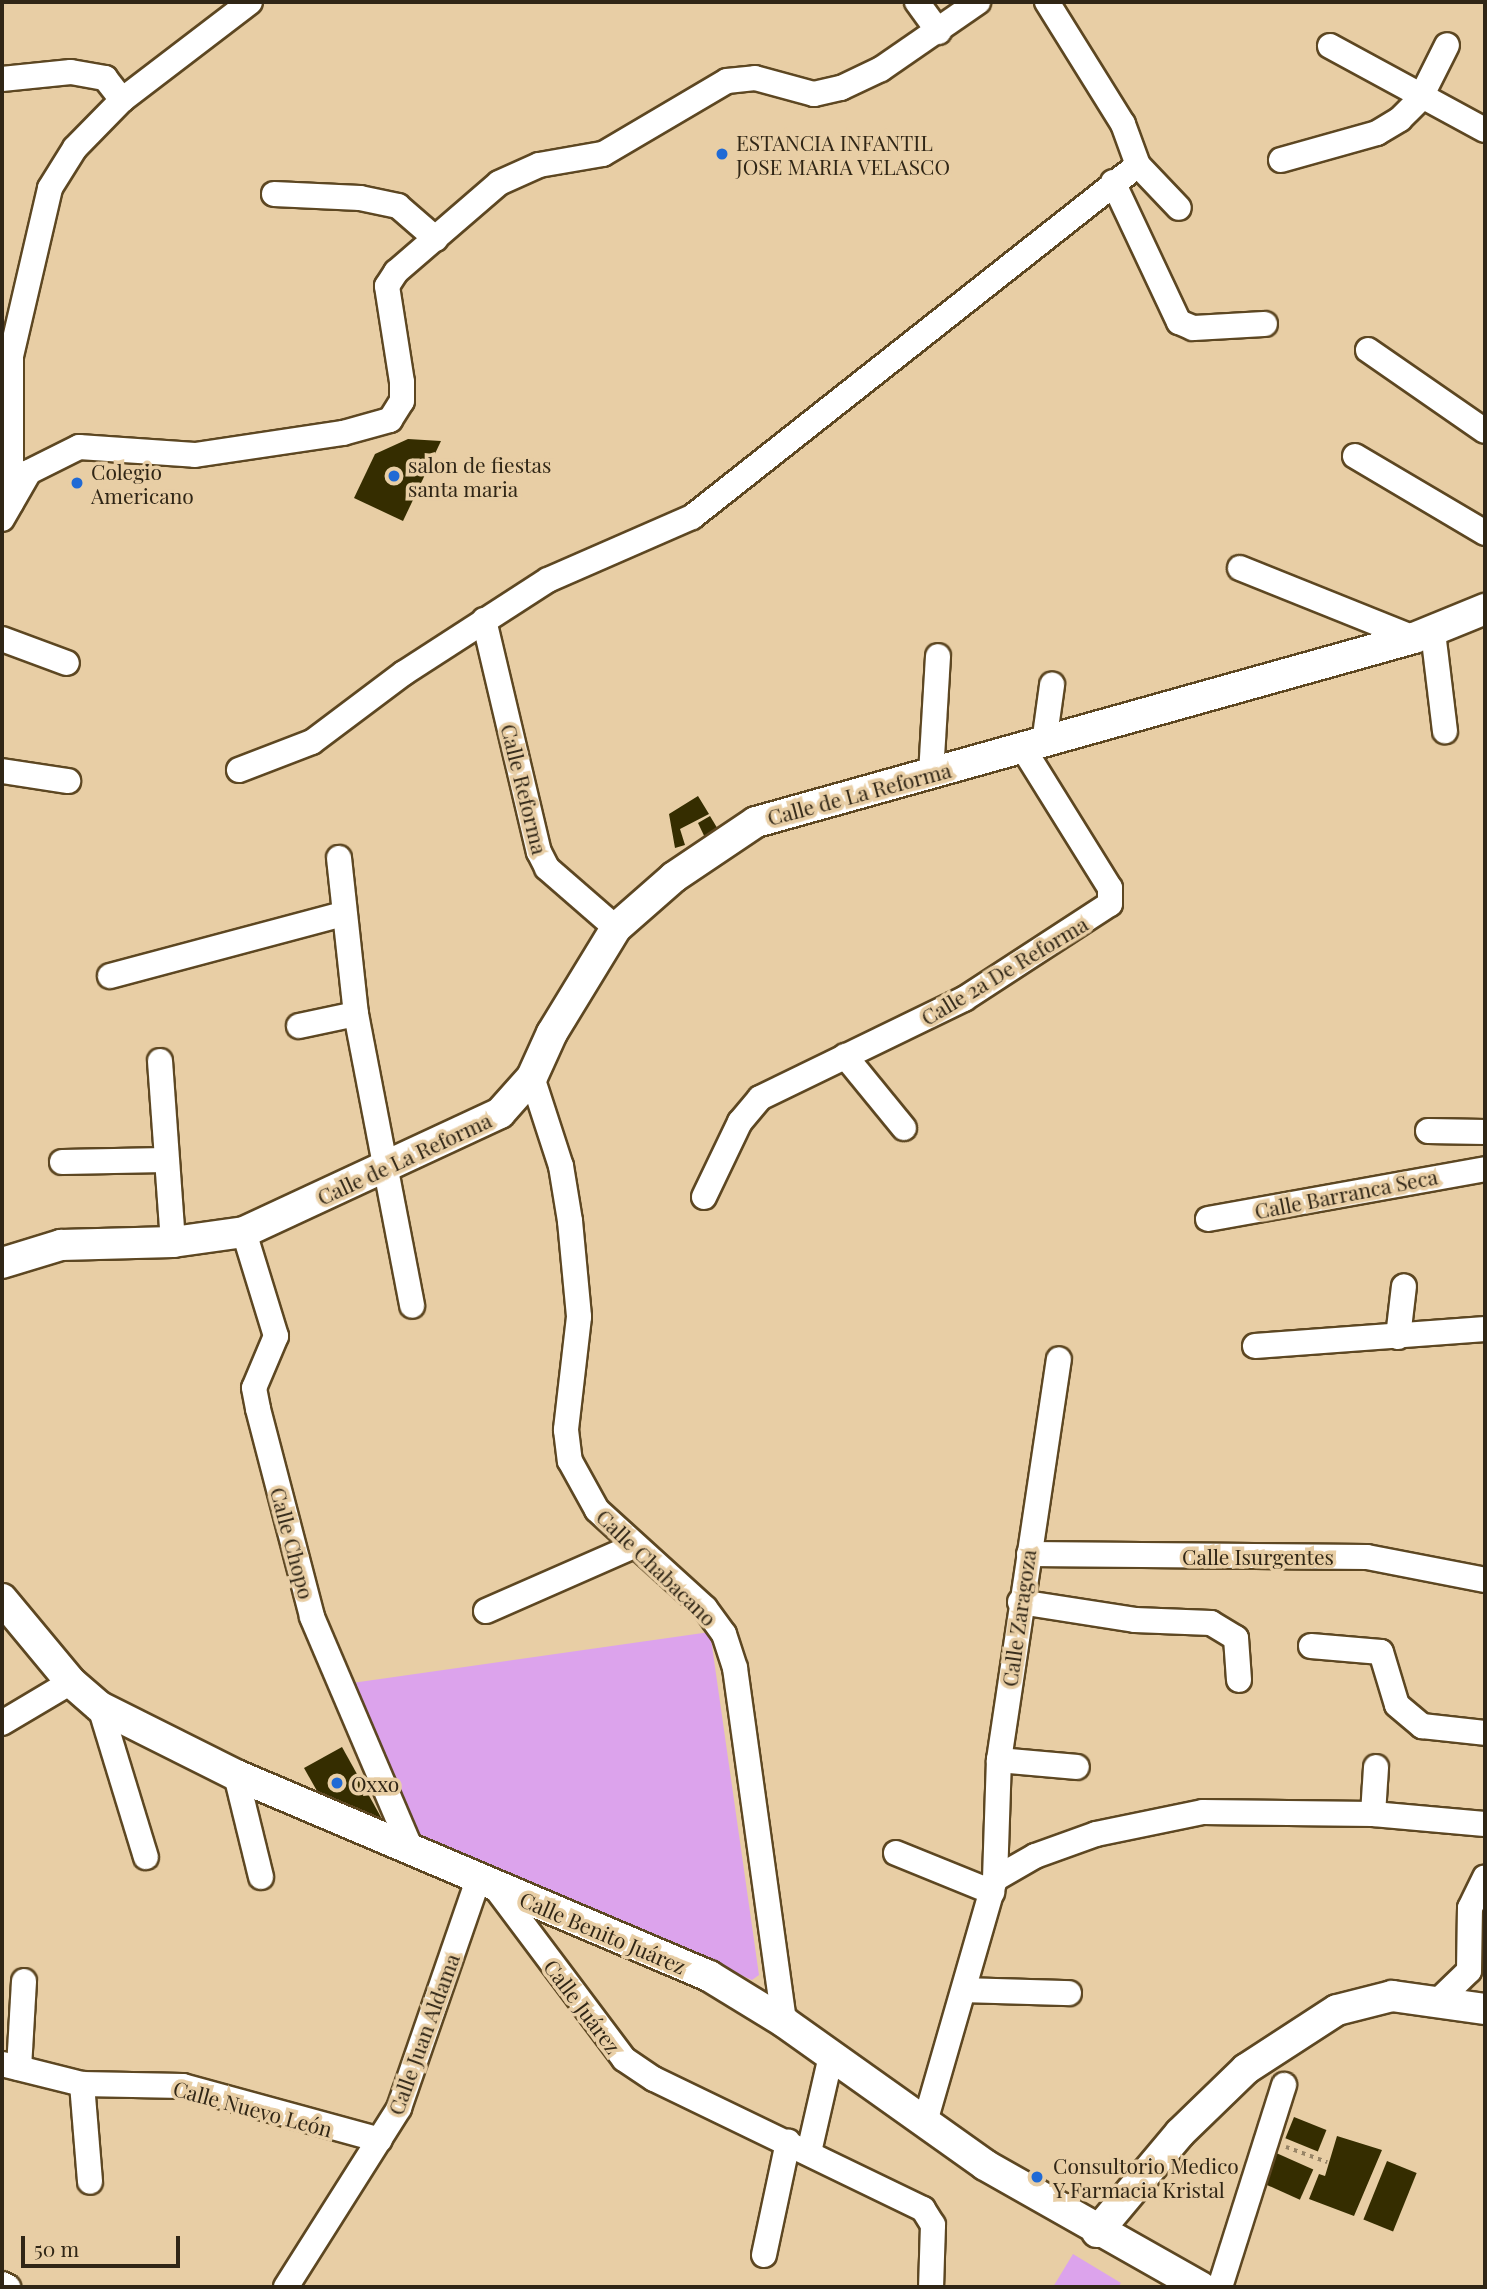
<!DOCTYPE html>
<html>
<head>
<meta charset="utf-8">
<style>
	body { margin:0 }
	#map { position:relative; width:1487px; height:2289px; overflow:hidden; background:#e8cea5; font-family:"Playfair Display",serif }
	div>[style] { position:absolute }
	.green>* { inset:0; background:#dca3ec }
	.building>* { inset:0; background:#352d00; transform-origin:0 0 }
	.path>* { height:3.5px; margin-top:-1.75px; transform-origin:0; background:repeating-linear-gradient(90deg,#978466 0 3.5px,transparent 0 8.5px) }
	.roads { filter:drop-shadow(2px 0 #5d4722) drop-shadow(-2px 0 #5d4722) drop-shadow(0 2px #5d4722) drop-shadow(0 -2px #5d4722) }
	.minor>* { height:24px; margin:-12px; padding:0 12px; transform-origin:12px; border-radius:12px; background:#fff }
	.tertiary>* { height:30px; margin:-15px; padding:0 15px; transform-origin:15px; border-radius:15px; background:#fff }
	.dots>* { width:19px; height:19px; translate:-50% -50%; box-sizing:border-box; border:4px solid #e8cea5; border-radius:50% }
	span { translate:-50% -50%; white-space:nowrap; text-align:center; line-height:1.15; -webkit-text-stroke:7px #e8cea5; paint-order:stroke }
	.poi-label { font-size:21px; color:#302616 }
	.left { translate:0 -50%; text-align:left }
	.street-label { font-size:21px; color:#302616 }
	.frame { position:absolute; inset:0; border:4px solid #302616; pointer-events:none }
	.scale { position:absolute; left:21px; top:2236px; width:159px; height:32px; box-sizing:border-box; border:4px solid #302616; border-top:0; padding-left:9px; font-size:21px; line-height:24px; white-space:nowrap; color:#302616; -webkit-text-stroke:5px #e8cea5; paint-order:stroke }
</style>
</head>
<body>
<div id="map">
	<div class="green">
		<i style="clip-path:polygon(710px 1632px,759px 1975px,752px 1980px,408px 1829px,345px 1684px)"></i>
		<i style="clip-path:polygon(1073px 2254px,1121px 2283px,1118px 2287px,1053px 2287px)"></i>
	</div>
	<div class="building">
		<i style="clip-path:polygon(408px 439px,441px 441px,403px 521px,354px 498px,375px 454px)"></i>
		<i style="clip-path:polygon(698px 796px,709px 814px,680px 829px,685px 845px,675px 848px,669px 814px)"></i>
		<i style="clip-path:polygon(710px 816px,722px 836px,708px 844px,698px 823px)"></i>
		<i style="clip-path:polygon(342px 1747px,382px 1819px,321px 1798px,304px 1768px)"></i>
		<i style="left:1294px;top:2117px;width:35px;height:23px;rotate:22deg"></i>
		<i style="clip-path:polygon(1337px 2136px,1382px 2150px,1354px 2216px,1309px 2199px,1319px 2174px,1325px 2176px)"></i>
		<i style="left:1274px;top:2152px;width:43px;height:33px;rotate:24deg"></i>
		<i style="left:1387px;top:2161px;width:32px;height:63px;rotate:22deg"></i>
	</div>
	<div class="path">
		<i style="left:1286px;top:2147px;width:44px;rotate:20.1deg"></i>
	</div>
	<div class="roads">
		<div class="minor">
			<i style="left:917px;top:2px;width:37px;rotate:54deg"></i>
			<i style="left:1047px;top:2px;width:144px;rotate:58.1deg"></i>
			<i style="left:1123px;top:124px;width:44px;rotate:69.9deg"></i>
			<i style="left:1138px;top:165px;width:59px;rotate:46.4deg"></i>
			<i style="left:1330px;top:46px;width:176px;rotate:28.5deg"></i>
			<i style="left:2px;top:79px;width:69px;rotate:-5.8deg"></i>
			<i style="left:71px;top:72px;width:35px;rotate:10deg"></i>
			<i style="left:105px;top:78px;width:28px;rotate:52deg"></i>
			<i style="left:1281px;top:160px;width:100px;rotate:-15.7deg"></i>
			<i style="left:1377px;top:133px;width:27px;rotate:-31deg"></i>
			<i style="left:1400px;top:119px;width:28px;rotate:-45deg"></i>
			<i style="left:1420px;top:99px;width:60px;rotate:-63.4deg"></i>
			<i style="left:1113px;top:182px;width:155px;rotate:64.8deg"></i>
			<i style="left:1179px;top:322px;width:15px;rotate:23deg"></i>
			<i style="left:1193px;top:328px;width:72px;rotate:-3.2deg"></i>
			<i style="left:274px;top:194px;width:86px;rotate:2.7deg"></i>
			<i style="left:360px;top:198px;width:39px;rotate:12deg"></i>
			<i style="left:398px;top:206px;width:50px;rotate:41deg"></i>
			<i style="left:1368px;top:350px;width:142px;rotate:34.7deg"></i>
			<i style="left:1355px;top:456px;width:151px;rotate:30.6deg"></i>
			<i style="left:11px;top:503px;width:147px;rotate:-90deg"></i>
			<i style="left:11px;top:356px;width:172px;rotate:-76.9deg"></i>
			<i style="left:50px;top:188px;width:47px;rotate:-58deg"></i>
			<i style="left:75px;top:148px;width:67px;rotate:-45.6deg"></i>
			<i style="left:122px;top:100px;width:161px;rotate:-37.4deg"></i>
			<i style="left:2px;top:519px;width:54px;rotate:-60.1deg"></i>
			<i style="left:29px;top:472px;width:56px;rotate:-26.6deg"></i>
			<i style="left:79px;top:447px;width:116px;rotate:3.9deg"></i>
			<i style="left:195px;top:455px;width:150px;rotate:-8.5deg"></i>
			<i style="left:343px;top:433px;width:49px;rotate:-15.5deg"></i>
			<i style="left:390px;top:420px;width:22px;rotate:-58deg"></i>
			<i style="left:402px;top:401px;width:19px;rotate:-90deg"></i>
			<i style="left:402px;top:382px;width:97px;rotate:-98.9deg"></i>
			<i style="left:387px;top:286px;width:17px;rotate:-57deg"></i>
			<i style="left:396px;top:272px;width:136px;rotate:-40.8deg"></i>
			<i style="left:499px;top:183px;width:44px;rotate:-24.2deg"></i>
			<i style="left:539px;top:165px;width:65px;rotate:-9.8deg"></i>
			<i style="left:603px;top:154px;width:144px;rotate:-30.5deg"></i>
			<i style="left:727px;top:81px;width:28px;rotate:-6deg"></i>
			<i style="left:755px;top:78px;width:61px;rotate:15.2deg"></i>
			<i style="left:814px;top:94px;width:28px;rotate:-13deg"></i>
			<i style="left:841px;top:88px;width:44px;rotate:-25.4deg"></i>
			<i style="left:881px;top:69px;width:118px;rotate:-34.6deg"></i>
			<i style="left:1240px;top:568px;width:188px;rotate:21.9deg"></i>
			<i style="left:484px;top:620px;width:238px;rotate:76.7deg"></i>
			<i style="left:539px;top:852px;width:18px;rotate:63deg"></i>
			<i style="left:547px;top:868px;width:91px;rotate:41deg"></i>
			<i style="left:1433px;top:632px;width:100px;rotate:83.1deg"></i>
			<i style="left:2px;top:639px;width:69px;rotate:20.3deg"></i>
			<i style="left:1044px;top:743px;width:59px;rotate:-82.1deg"></i>
			<i style="left:239px;top:770px;width:78px;rotate:-21deg"></i>
			<i style="left:312px;top:742px;width:115px;rotate:-36.9deg"></i>
			<i style="left:404px;top:673px;width:171px;rotate:-32.9deg"></i>
			<i style="left:548px;top:580px;width:157px;rotate:-23.6deg"></i>
			<i style="left:692px;top:517px;width:568px;rotate:-38.28deg"></i>
			<i style="left:2px;top:771px;width:67px;rotate:8.6deg"></i>
			<i style="left:931px;top:774px;width:118px;rotate:-86.6deg"></i>
			<i style="left:339px;top:858px;width:157px;rotate:83.8deg"></i>
			<i style="left:356px;top:1014px;width:297px;rotate:79.1deg"></i>
			<i style="left:110px;top:976px;width:241px;rotate:-14.9deg"></i>
			<i style="left:299px;top:1026px;width:58px;rotate:-11.9deg"></i>
			<i style="left:845px;top:1056px;width:93px;rotate:50.7deg"></i>
			<i style="left:160px;top:1061px;width:181px;rotate:85.9deg"></i>
			<i style="left:532px;top:1077px;width:94px;rotate:72deg"></i>
			<i style="left:561px;top:1166px;width:56px;rotate:80.7deg"></i>
			<i style="left:570px;top:1221px;width:96px;rotate:84.6deg"></i>
			<i style="left:579px;top:1317px;width:114px;rotate:96.6deg"></i>
			<i style="left:566px;top:1430px;width:31px;rotate:83deg"></i>
			<i style="left:570px;top:1461px;width:56px;rotate:61.1deg"></i>
			<i style="left:597px;top:1510px;width:146px;rotate:42.2deg"></i>
			<i style="left:705px;top:1608px;width:32px;rotate:54deg"></i>
			<i style="left:724px;top:1634px;width:36px;rotate:72deg"></i>
			<i style="left:735px;top:1668px;width:357px;rotate:82.1deg"></i>
			<i style="left:1428px;top:1131px;width:57px;rotate:1deg"></i>
			<i style="left:62px;top:1162px;width:104px;rotate:-1.1deg"></i>
			<i style="left:704px;top:1197px;width:83px;rotate:-64.4deg"></i>
			<i style="left:740px;top:1122px;width:31px;rotate:-50deg"></i>
			<i style="left:760px;top:1098px;width:227px;rotate:-25.9deg"></i>
			<i style="left:964px;top:999px;width:174px;rotate:-33.1deg"></i>
			<i style="left:1110px;top:904px;width:16px;rotate:-90deg"></i>
			<i style="left:1110px;top:888px;width:165px;rotate:-121.9deg"></i>
			<i style="left:1208px;top:1219px;width:281px;rotate:-10.2deg"></i>
			<i style="left:244px;top:1232px;width:109px;rotate:72.9deg"></i>
			<i style="left:276px;top:1336px;width:56px;rotate:112.9deg"></i>
			<i style="left:254px;top:1388px;width:21px;rotate:79deg"></i>
			<i style="left:258px;top:1409px;width:215px;rotate:75.4deg"></i>
			<i style="left:312px;top:1617px;width:250px;rotate:66.9deg"></i>
			<i style="left:1398px;top:1337px;width:51px;rotate:-83.3deg"></i>
			<i style="left:1255px;top:1346px;width:231px;rotate:-4.2deg"></i>
			<i style="left:1029px;top:1554px;width:338px;rotate:0.5deg"></i>
			<i style="left:1367px;top:1557px;width:120px;rotate:11deg"></i>
			<i style="left:1020px;top:1602px;width:116px;rotate:8.9deg"></i>
			<i style="left:1135px;top:1620px;width:76px;rotate:2.3deg"></i>
			<i style="left:1211px;top:1623px;width:29px;rotate:31deg"></i>
			<i style="left:1236px;top:1638px;width:42px;rotate:85.9deg"></i>
			<i style="left:486px;top:1611px;width:162px;rotate:-23.7deg"></i>
			<i style="left:1311px;top:1646px;width:70px;rotate:4.9deg"></i>
			<i style="left:1381px;top:1652px;width:55px;rotate:73.2deg"></i>
			<i style="left:1397px;top:1705px;width:33px;rotate:40deg"></i>
			<i style="left:1422px;top:1726px;width:63px;rotate:6.3deg"></i>
			<i style="left:100px;top:1707px;width:157px;rotate:73deg"></i>
			<i style="left:2px;top:1723px;width:80px;rotate:-30.7deg"></i>
			<i style="left:999px;top:1760px;width:78px;rotate:5.1deg"></i>
			<i style="left:236px;top:1775px;width:105px;rotate:76.2deg"></i>
			<i style="left:1373px;top:1814px;width:47px;rotate:-86.3deg"></i>
			<i style="left:896px;top:1853px;width:104px;rotate:22.1deg"></i>
			<i style="left:995px;top:1879px;width:46px;rotate:-29.9deg"></i>
			<i style="left:1035px;top:1856px;width:65px;rotate:-19.8deg"></i>
			<i style="left:1096px;top:1834px;width:109px;rotate:-11.6deg"></i>
			<i style="left:1203px;top:1812px;width:170px;rotate:0.7deg"></i>
			<i style="left:1373px;top:1814px;width:112px;rotate:5.1deg"></i>
			<i style="left:495px;top:1887px;width:215px;rotate:53.1deg"></i>
			<i style="left:624px;top:2059px;width:36px;rotate:34deg"></i>
			<i style="left:654px;top:2079px;width:299px;rotate:25.8deg"></i>
			<i style="left:923px;top:2209px;width:19px;rotate:58deg"></i>
			<i style="left:933px;top:2225px;width:62px;rotate:91.8deg"></i>
			<i style="left:965px;top:1990px;width:104px;rotate:1.7deg"></i>
			<i style="left:1440px;top:1999px;width:40px;rotate:-44deg"></i>
			<i style="left:1469px;top:1971px;width:63px;rotate:-89.1deg"></i>
			<i style="left:1470px;top:1908px;width:34px;rotate:-64deg"></i>
			<i style="left:2px;top:2064px;width:82px;rotate:14deg"></i>
			<i style="left:82px;top:2084px;width:101px;rotate:1.1deg"></i>
			<i style="left:183px;top:2086px;width:204px;rotate:15.3deg"></i>
			<i style="left:19px;top:2068px;width:87px;rotate:-86.7deg"></i>
			<i style="left:82px;top:2084px;width:98px;rotate:85.3deg"></i>
			<i style="left:925px;top:2122px;width:253px;rotate:-73.9deg"></i>
			<i style="left:995px;top:1879px;width:119px;rotate:-88.1deg"></i>
			<i style="left:999px;top:1760px;width:405px;rotate:-81.5deg"></i>
			<i style="left:809px;top:2152px;width:98px;rotate:-77.1deg"></i>
			<i style="left:764px;top:2255px;width:116px;rotate:-78deg"></i>
			<i style="left:2px;top:2284px;width:7px;rotate:27deg"></i>
			<i style="left:286px;top:2287px;width:212px;rotate:-57.7deg"></i>
			<i style="left:399px;top:2108px;width:241px;rotate:-70.9deg"></i>
			<i style="left:1220px;top:2287px;width:212px;rotate:-72.4deg"></i>
		</div>
		<div class="tertiary">
			<i style="left:2px;top:1263px;width:62px;rotate:-17deg"></i>
			<i style="left:61px;top:1245px;width:112px;rotate:-1.5deg"></i>
			<i style="left:173px;top:1242px;width:72px;rotate:-8deg"></i>
			<i style="left:244px;top:1232px;width:282px;rotate:-24.9deg"></i>
			<i style="left:500px;top:1113px;width:48px;rotate:-48.4deg"></i>
			<i style="left:532px;top:1077px;width:48px;rotate:-65.6deg"></i>
			<i style="left:552px;top:1033px;width:123px;rotate:-58.6deg"></i>
			<i style="left:616px;top:928px;width:77px;rotate:-41.3deg"></i>
			<i style="left:674px;top:877px;width:99px;rotate:-33.9deg"></i>
			<i style="left:756px;top:822px;width:683px;rotate:-15.62deg"></i>
			<i style="left:1414px;top:638px;width:77px;rotate:-22.2deg"></i>
			<i style="left:2px;top:1599px;width:108px;rotate:50.3deg"></i>
			<i style="left:71px;top:1682px;width:38px;rotate:41deg"></i>
			<i style="left:100px;top:1707px;width:152px;rotate:26.6deg"></i>
			<i style="left:236px;top:1775px;width:514px;rotate:23.02deg"></i>
			<i style="left:709px;top:1976px;width:88px;rotate:31.5deg"></i>
			<i style="left:784px;top:2022px;width:247px;rotate:35.4deg"></i>
			<i style="left:985px;top:2165px;width:248px;rotate:29.5deg"></i>
			<i style="left:1097px;top:2232px;width:129px;rotate:-50deg"></i>
			<i style="left:1180px;top:2133px;width:92px;rotate:-44.1deg"></i>
			<i style="left:1246px;top:2069px;width:108px;rotate:-33deg"></i>
			<i style="left:1337px;top:2010px;width:57px;rotate:-14.3deg"></i>
			<i style="left:1392px;top:1996px;width:94px;rotate:8deg"></i>
		</div>
	</div>
	<div class="dots">
		<i style="left:722px;top:154px;background:#206ad5"></i>
		<i style="left:394px;top:476px;background:#206ad5"></i>
		<i style="left:77px;top:483px;background:#206ad5"></i>
		<i style="left:337px;top:1783px;background:#206ad5"></i>
		<i style="left:1037px;top:2177px;background:#206ad5"></i>
	</div>
	<div class="poi-label">
		<span class="left" style="left:736px;top:154px">ESTANCIA INFANTIL<br>JOSE MARIA VELASCO</span>
		<span class="left" style="left:408px;top:476px">salon de fiestas<br>santa maria</span>
		<span class="left" style="left:91px;top:483px">Colegio<br>Americano</span>
		<span class="left" style="left:351px;top:1783px">Oxxo</span>
		<span class="left" style="left:1053px;top:2177px">Consultorio Medico<br>Y Farmacia Kristal</span>
	</div>
	<div class="street-label">
		<span style="left:525px;top:789px;rotate:76deg">Calle Reforma</span>
		<span style="left:859px;top:793px;rotate:-15deg">Calle de La Reforma</span>
		<span style="left:1004px;top:970px;rotate:-31deg">Calle 2a De Reforma</span>
		<span style="left:404px;top:1158px;rotate:-25deg">Calle de La Reforma</span>
		<span style="left:1346px;top:1193px;rotate:-11deg">Calle Barranca Seca</span>
		<span style="left:293px;top:1543px;rotate:75deg">Calle Chopo</span>
		<span style="left:1258px;top:1556px">Calle Isurgentes</span>
		<span style="left:657px;top:1567px;rotate:44deg">Calle Chabacano</span>
		<span style="left:1018px;top:1618px;rotate:-82deg">Calle Zaragoza</span>
		<span style="left:603px;top:1932px;rotate:23deg">Calle Benito Juárez</span>
		<span style="left:583px;top:2006px;rotate:53deg">Calle Juárez</span>
		<span style="left:423px;top:2034px;rotate:-70deg">Calle Juan Aldama</span>
		<span style="left:253px;top:2108px;rotate:15deg">Calle Nuevo León</span>
	</div>
	<div class="frame"></div>
	<div class="scale">50 m</div>
</div>
</body>
</html>
